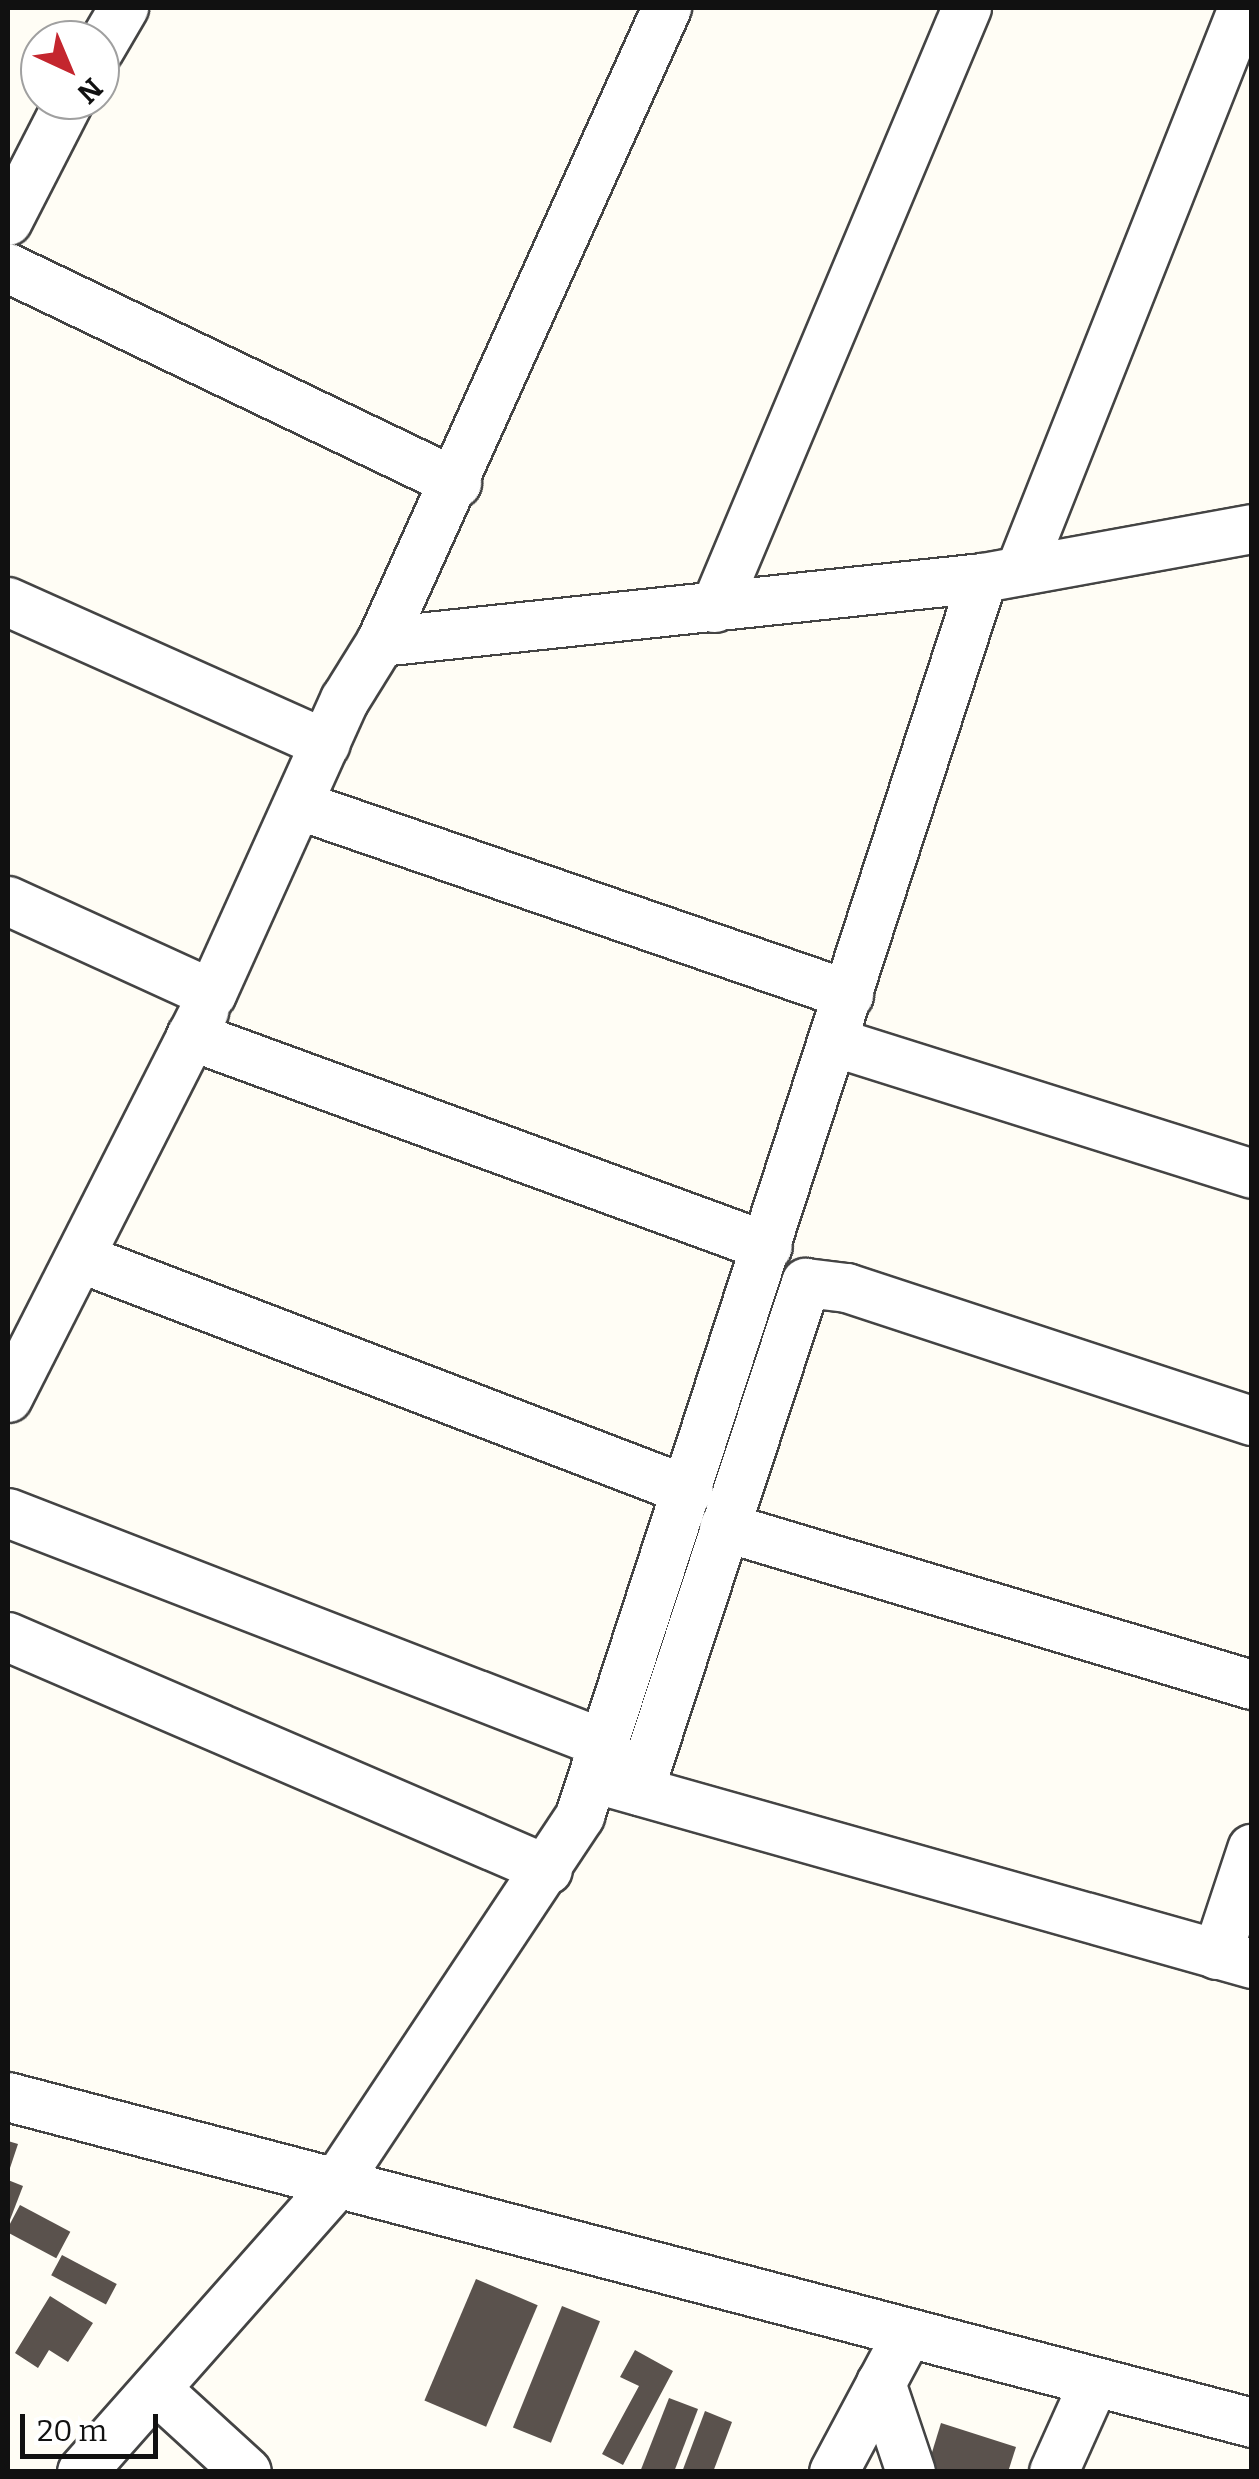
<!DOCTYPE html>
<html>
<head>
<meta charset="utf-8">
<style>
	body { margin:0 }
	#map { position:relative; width:1259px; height:2479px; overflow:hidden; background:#fffdf5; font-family:Bitter,serif }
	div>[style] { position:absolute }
	.building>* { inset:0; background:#5a524d; transform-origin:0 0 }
	.roads { filter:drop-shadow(2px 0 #444) drop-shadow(-2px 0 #444) drop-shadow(0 2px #444) drop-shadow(0 -2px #444) }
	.minor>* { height:48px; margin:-24px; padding:0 24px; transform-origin:24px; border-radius:24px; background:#fff }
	span { translate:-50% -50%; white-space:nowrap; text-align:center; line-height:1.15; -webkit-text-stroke:10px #fff; paint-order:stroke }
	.frame { position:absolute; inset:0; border:10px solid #111; pointer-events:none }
	.north { position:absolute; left:20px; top:20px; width:100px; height:100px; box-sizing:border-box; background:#fff; border:2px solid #a0a0a0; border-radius:50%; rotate:136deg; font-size:28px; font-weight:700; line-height:40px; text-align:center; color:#111 }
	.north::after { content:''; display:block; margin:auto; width:35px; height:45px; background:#c4262e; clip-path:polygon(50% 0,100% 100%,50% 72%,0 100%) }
	.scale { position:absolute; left:20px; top:2414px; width:138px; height:45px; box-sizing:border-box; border:5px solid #111; border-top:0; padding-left:12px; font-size:30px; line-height:35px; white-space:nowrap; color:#111; -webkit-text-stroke:8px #fff; paint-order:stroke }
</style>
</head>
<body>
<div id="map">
	<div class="building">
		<i style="clip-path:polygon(8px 2141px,18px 2144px,8px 2174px)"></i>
		<i style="clip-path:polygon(8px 2180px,23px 2186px,8px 2225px)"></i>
		<i style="left:20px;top:2205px;width:57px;height:30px;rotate:28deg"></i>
		<i style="left:62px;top:2255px;width:62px;height:23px;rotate:28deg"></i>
		<i style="left:476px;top:2279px;width:67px;height:132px;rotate:23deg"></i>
		<i style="clip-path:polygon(50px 2296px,93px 2323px,68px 2362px,49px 2350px,38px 2368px,15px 2353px)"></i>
		<i style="left:562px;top:2306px;width:41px;height:131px;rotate:22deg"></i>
		<i style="clip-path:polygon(635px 2350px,673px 2371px,623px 2465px,602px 2454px,639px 2386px,620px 2377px)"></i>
		<i style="clip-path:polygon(669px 2398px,698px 2409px,674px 2472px,640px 2472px)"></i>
		<i style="clip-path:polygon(705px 2411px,732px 2422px,713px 2472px,682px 2472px)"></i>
		<i style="clip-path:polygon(941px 2423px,1016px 2447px,1008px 2472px,926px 2472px)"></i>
	</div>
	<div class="roads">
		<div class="minor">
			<i style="left:100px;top:49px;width:48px;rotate:-59.7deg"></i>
			<i style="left:8px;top:221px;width:136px;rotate:-62.9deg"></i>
			<i style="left:8px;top:268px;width:498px;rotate:25.6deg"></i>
			<i style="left:1020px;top:571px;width:606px;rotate:-68.39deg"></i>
			<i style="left:8px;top:602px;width:348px;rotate:24.1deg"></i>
			<i style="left:715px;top:608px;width:651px;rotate:-67.22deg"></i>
			<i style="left:381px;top:642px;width:696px;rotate:-65.72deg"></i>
			<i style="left:298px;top:805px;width:583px;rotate:19.03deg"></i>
			<i style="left:8px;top:901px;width:224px;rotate:24.5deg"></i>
			<i style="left:212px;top:994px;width:323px;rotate:-65.7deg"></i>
			<i style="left:345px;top:700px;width:68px;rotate:-58.2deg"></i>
			<i style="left:381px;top:642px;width:605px;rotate:-6.07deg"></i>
			<i style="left:983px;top:578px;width:273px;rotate:-10.3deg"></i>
			<i style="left:191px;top:1036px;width:614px;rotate:20.09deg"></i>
			<i style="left:834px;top:1042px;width:438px;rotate:17.5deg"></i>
			<i style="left:80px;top:1258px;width:652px;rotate:20.94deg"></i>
			<i style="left:8px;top:1398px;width:434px;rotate:-63.1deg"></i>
			<i style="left:8px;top:1513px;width:642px;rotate:21.17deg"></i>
			<i style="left:724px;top:1527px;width:551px;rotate:16.66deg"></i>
			<i style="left:8px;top:1637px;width:588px;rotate:23.34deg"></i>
			<i style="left:610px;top:1783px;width:667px;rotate:15.74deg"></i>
			<i style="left:639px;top:1791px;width:535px;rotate:-71.8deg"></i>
			<i style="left:806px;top:1283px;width:41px;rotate:7deg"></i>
			<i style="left:847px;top:1288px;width:426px;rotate:18.2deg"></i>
			<i style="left:1217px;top:1955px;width:112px;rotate:-71.7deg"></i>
			<i style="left:8px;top:2097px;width:1286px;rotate:14.68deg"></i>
			<i style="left:881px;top:2383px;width:94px;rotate:71.4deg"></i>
			<i style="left:156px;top:2389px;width:123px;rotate:42.4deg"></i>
			<i style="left:82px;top:2472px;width:379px;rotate:-48.5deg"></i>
			<i style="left:333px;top:2188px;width:447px;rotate:-56.4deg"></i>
			<i style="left:580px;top:1816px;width:1302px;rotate:-71.97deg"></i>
			<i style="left:834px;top:2472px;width:155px;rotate:-61.9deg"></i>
			<i style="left:1054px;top:2472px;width:98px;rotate:-65.8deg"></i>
		</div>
	</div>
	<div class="frame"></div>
	<div class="north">N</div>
	<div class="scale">20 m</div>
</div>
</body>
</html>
